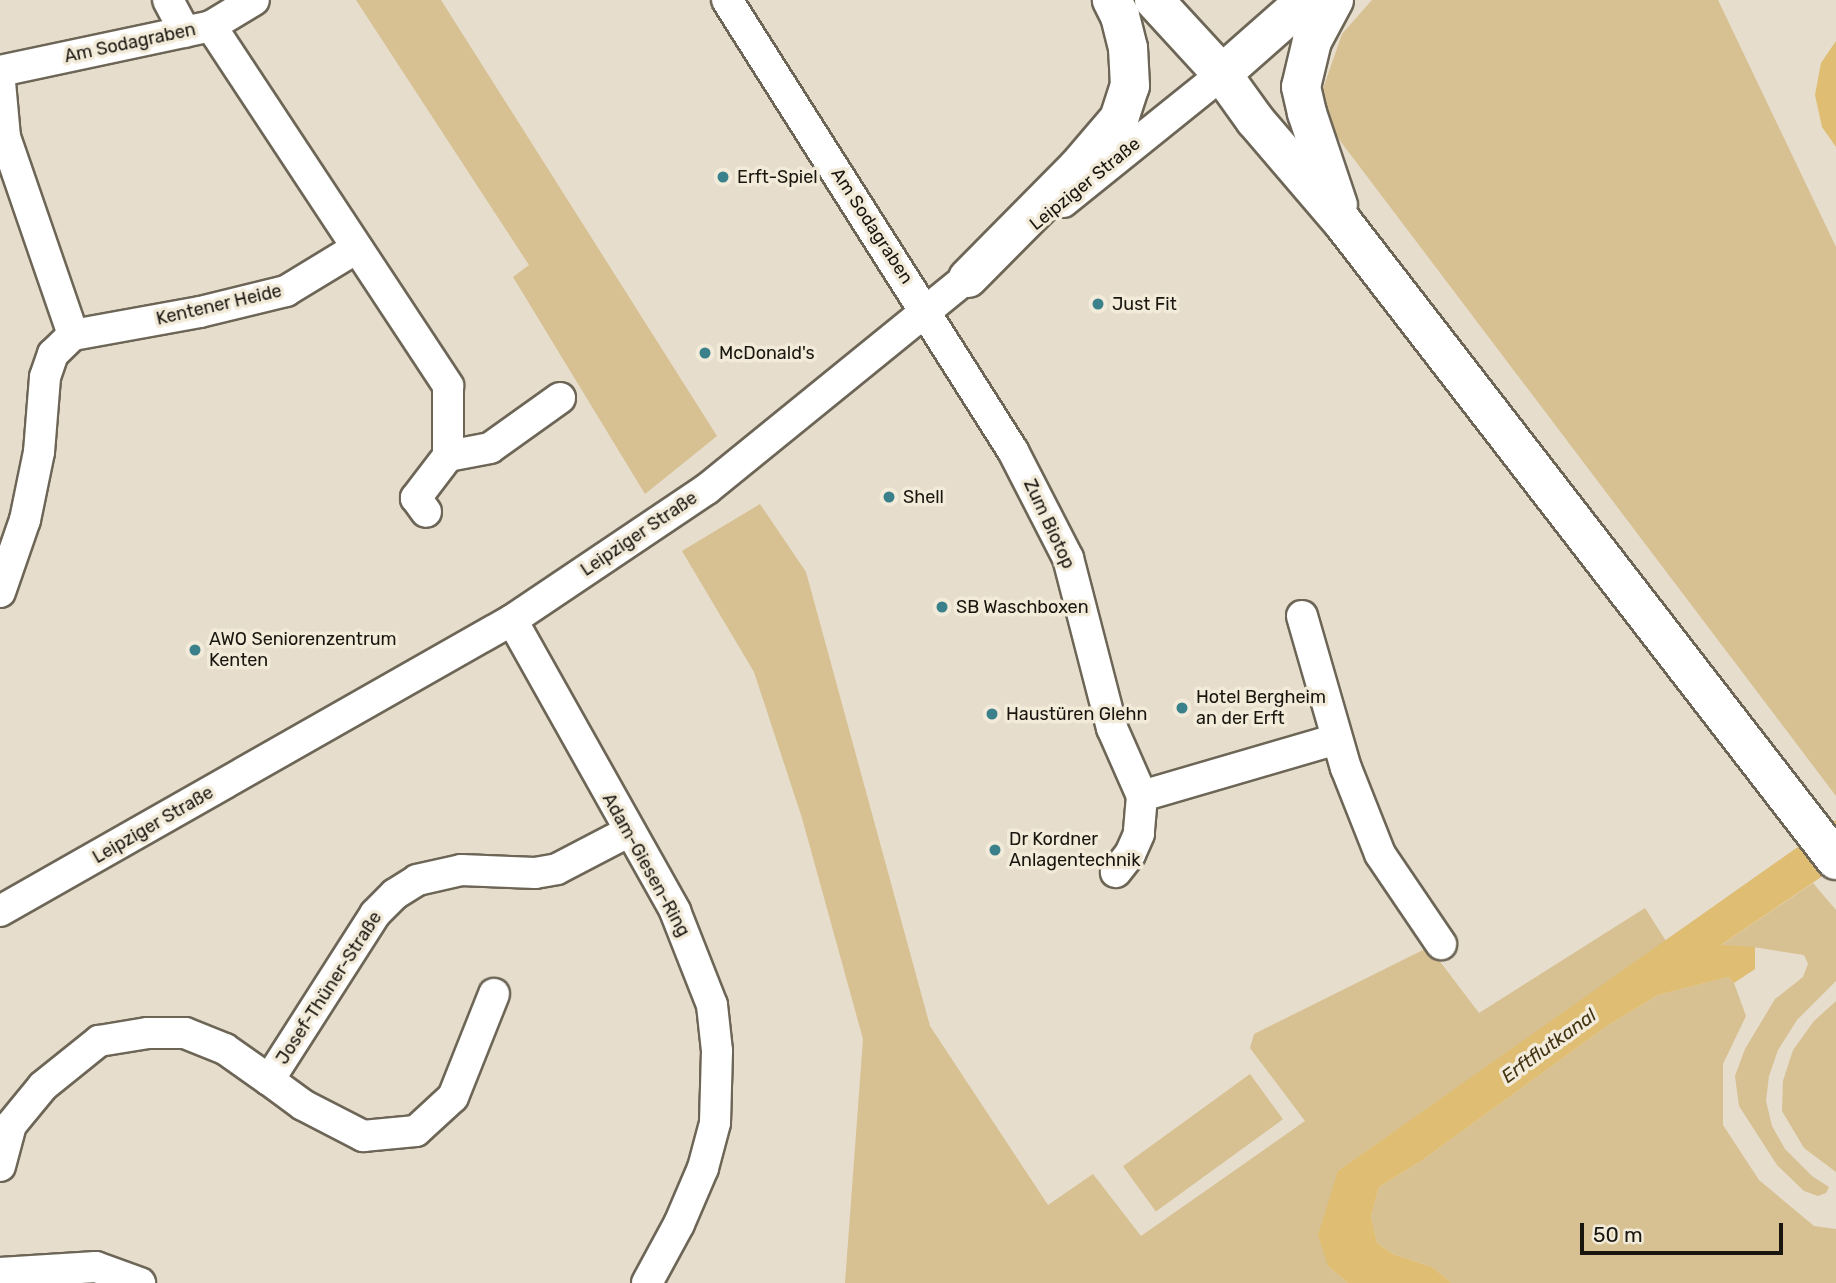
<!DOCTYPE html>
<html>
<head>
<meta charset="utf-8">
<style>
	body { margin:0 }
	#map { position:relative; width:1836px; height:1283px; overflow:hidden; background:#e6ddcc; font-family:Rubik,sans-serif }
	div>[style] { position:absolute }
	.green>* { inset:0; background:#d7c091; transform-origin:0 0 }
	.water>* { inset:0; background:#dfbd72 }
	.roads { filter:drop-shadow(2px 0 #6d6657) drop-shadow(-2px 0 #6d6657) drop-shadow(0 2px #6d6657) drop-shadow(0 -2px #6d6657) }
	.street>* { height:30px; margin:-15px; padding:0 15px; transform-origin:15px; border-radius:15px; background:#fff }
	.secondary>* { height:38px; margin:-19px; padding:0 19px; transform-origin:19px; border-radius:19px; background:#fff }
	.dots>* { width:19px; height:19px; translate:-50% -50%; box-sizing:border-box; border:4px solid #f3ebd9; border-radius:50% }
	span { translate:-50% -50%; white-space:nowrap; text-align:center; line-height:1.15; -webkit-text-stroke:7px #f3ebd9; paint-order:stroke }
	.street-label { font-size:18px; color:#191610 }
	.poi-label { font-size:18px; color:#191610 }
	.left { translate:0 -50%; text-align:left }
	.water-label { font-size:19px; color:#423312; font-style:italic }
	.scale { position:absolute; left:1580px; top:1223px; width:203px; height:32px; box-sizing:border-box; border:4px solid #191610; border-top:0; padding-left:9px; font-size:21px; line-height:24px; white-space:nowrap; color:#191610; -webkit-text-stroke:5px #f3ebd9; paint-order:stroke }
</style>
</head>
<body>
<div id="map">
	<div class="green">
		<i style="clip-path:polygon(356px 0,441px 0,717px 436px,645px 494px,513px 277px,529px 265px)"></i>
		<i style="clip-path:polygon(1372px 0,1718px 0,1836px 247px,1836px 796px,1316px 109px,1342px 34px)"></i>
		<i style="clip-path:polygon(760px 504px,806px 572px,930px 1026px,1048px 1205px,1093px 1174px,1141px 1236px,1305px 1121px,1250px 1048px,1254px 1034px,1429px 947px,1479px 1013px,1645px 908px,1666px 941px,1338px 1171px,1328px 1266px,1348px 1283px,845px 1283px,863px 1039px,802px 818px,754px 672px,682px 551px)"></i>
		<i style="clip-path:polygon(1813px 883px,1836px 910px,1836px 981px,1797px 1020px,1778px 1050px,1769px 1076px,1766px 1101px,1772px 1126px,1785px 1149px,1812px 1176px,1829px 1187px,1826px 1193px,1818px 1196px,1804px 1191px,1777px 1165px,1739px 1106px,1735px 1076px,1745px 1049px,1775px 999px,1803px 977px,1808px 964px,1804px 955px,1753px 947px,1720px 946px)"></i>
		<i style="clip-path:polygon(1728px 977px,1734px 983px,1746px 1016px,1723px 1064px,1723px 1125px,1759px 1180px,1814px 1226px,1836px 1229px,1836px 1283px,1452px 1283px,1432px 1267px,1393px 1254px,1377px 1243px,1371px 1216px,1379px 1187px,1421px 1161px,1607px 1026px,1658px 995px)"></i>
		<i style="clip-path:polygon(1836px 1001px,1836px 1172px,1804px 1148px,1782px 1111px,1783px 1081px,1793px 1050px,1814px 1021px)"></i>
		<i style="left:1250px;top:1074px;width:56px;height:157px;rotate:54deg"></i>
	</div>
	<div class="water">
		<i style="clip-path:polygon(1836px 41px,1836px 147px,1822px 127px,1815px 95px,1821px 63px)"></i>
		<i style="clip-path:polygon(1836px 820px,1836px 867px,1721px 945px,1755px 947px,1755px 969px,1734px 983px,1728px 977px,1658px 995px,1607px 1026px,1421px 1161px,1379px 1187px,1371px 1216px,1377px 1243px,1393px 1254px,1432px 1267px,1452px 1283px,1348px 1283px,1328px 1266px,1318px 1235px,1338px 1171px)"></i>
	</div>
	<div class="roads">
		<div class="street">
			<i style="left:168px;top:0;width:36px;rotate:62deg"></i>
			<i style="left:727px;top:0;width:534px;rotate:57.62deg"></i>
			<i style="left:1013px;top:451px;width:120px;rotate:62.8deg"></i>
			<i style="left:1068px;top:558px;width:176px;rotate:75.5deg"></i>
			<i style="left:1112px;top:728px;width:74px;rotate:66.2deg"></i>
			<i style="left:1142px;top:796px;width:38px;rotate:95deg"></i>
			<i style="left:1139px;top:834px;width:22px;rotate:114deg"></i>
			<i style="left:1130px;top:854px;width:23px;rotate:128deg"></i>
			<i style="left:211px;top:26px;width:431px;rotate:56.6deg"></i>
			<i style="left:448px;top:386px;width:70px;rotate:90deg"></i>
			<i style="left:448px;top:456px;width:53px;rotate:127.3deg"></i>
			<i style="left:416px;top:498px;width:17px;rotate:54deg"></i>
			<i style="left:0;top:71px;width:216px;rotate:-12deg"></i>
			<i style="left:211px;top:26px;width:50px;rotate:-31.2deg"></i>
			<i style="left:0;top:82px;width:55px;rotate:84.8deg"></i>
			<i style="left:5px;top:137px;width:209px;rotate:71deg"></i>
			<i style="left:1063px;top:202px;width:204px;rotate:-38.8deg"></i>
			<i style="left:73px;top:335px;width:129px;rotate:-10.3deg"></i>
			<i style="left:200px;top:312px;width:89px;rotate:-13.7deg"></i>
			<i style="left:286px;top:291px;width:81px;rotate:-31.3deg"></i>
			<i style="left:448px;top:456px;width:43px;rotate:-10.8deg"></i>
			<i style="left:490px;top:448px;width:86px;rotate:-35.5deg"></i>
			<i style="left:0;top:592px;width:76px;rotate:-70.9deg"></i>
			<i style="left:25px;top:520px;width:69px;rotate:-78.4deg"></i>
			<i style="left:39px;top:452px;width:75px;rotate:-85.4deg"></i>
			<i style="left:45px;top:377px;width:24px;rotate:-71deg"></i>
			<i style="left:53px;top:354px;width:28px;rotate:-44deg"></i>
			<i style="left:1302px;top:616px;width:158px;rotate:73.9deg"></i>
			<i style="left:1346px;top:768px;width:92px;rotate:68.4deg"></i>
			<i style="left:1380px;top:854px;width:109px;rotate:55.9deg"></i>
			<i style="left:512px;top:620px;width:334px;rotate:60.7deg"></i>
			<i style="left:675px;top:911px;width:101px;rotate:68.5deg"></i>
			<i style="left:712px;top:1005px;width:46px;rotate:83.8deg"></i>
			<i style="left:717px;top:1051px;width:72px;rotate:91.6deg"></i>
			<i style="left:715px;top:1123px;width:47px;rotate:104.9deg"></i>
			<i style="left:703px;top:1168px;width:61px;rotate:113.2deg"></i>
			<i style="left:679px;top:1224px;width:67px;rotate:118.5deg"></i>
			<i style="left:1142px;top:796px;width:203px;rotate:-16.3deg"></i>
			<i style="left:0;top:911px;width:589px;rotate:-29.61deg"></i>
			<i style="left:512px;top:620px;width:235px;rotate:-33.9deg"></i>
			<i style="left:707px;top:489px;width:355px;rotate:-39.1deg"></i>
			<i style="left:269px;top:1080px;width:42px;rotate:36.3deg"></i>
			<i style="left:303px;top:1105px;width:68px;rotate:27.3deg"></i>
			<i style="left:363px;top:1136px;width:53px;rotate:-5.4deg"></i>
			<i style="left:416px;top:1131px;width:50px;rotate:-42.6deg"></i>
			<i style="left:453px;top:1097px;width:111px;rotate:-68.3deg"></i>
			<i style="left:0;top:1166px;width:42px;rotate:-75deg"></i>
			<i style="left:11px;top:1125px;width:50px;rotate:-50.6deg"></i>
			<i style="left:43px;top:1086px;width:72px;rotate:-38.8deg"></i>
			<i style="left:99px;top:1041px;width:50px;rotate:-9.3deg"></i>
			<i style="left:148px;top:1033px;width:37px"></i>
			<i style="left:185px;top:1033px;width:43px;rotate:21.8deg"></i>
			<i style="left:225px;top:1049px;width:54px;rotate:35.2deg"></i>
			<i style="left:269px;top:1080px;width:197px;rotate:-57.4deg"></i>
			<i style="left:375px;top:914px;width:28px;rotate:-45deg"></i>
			<i style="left:395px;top:894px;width:26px;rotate:-32deg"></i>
			<i style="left:417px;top:880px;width:45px;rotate:-12.8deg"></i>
			<i style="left:461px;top:870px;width:74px;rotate:2.3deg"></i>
			<i style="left:535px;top:873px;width:22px;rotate:-10deg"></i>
			<i style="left:557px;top:869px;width:80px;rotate:-27.5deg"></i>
			<i style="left:0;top:1273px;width:96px;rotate:-3.6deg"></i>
			<i style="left:96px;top:1267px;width:47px;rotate:20deg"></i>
		</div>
		<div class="secondary">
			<i style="left:1154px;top:0;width:100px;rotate:47.4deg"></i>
			<i style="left:1222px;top:74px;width:57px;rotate:54.3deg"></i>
			<i style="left:1255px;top:120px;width:137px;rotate:49.4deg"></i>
			<i style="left:1344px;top:224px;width:804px;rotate:52.28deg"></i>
			<i style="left:1334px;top:0;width:47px;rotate:118.2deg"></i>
			<i style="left:1312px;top:41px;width:47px;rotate:103.4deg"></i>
			<i style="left:1301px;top:87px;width:27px;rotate:77deg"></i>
			<i style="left:1307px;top:113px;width:97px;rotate:71.4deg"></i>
			<i style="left:1222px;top:74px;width:112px;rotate:-41.4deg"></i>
			<i style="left:968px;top:278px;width:155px;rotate:-45.3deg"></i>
			<i style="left:1077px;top:168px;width:65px;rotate:-49.4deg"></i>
			<i style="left:1119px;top:119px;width:35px;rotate:-72deg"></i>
			<i style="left:1130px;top:86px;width:38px;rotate:-93deg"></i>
			<i style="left:1128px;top:48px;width:33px;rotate:-104deg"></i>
			<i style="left:1120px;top:16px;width:18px;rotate:-117deg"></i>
		</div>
	</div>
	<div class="dots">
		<i style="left:723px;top:177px;background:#3a818b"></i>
		<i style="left:1098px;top:304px;background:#3a818b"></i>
		<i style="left:705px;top:353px;background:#3a818b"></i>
		<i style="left:889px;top:497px;background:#3a818b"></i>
		<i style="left:942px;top:607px;background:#3a818b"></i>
		<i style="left:195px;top:650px;background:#3a818b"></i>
		<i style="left:1182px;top:708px;background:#3a818b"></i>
		<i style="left:992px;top:714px;background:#3a818b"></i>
		<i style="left:995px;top:850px;background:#3a818b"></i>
	</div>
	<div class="street-label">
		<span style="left:130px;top:43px;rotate:-12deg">Am Sodagraben</span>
		<span style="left:1085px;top:184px;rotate:-39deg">Leipziger Straße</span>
		<span style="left:872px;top:226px;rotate:57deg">Am Sodagraben</span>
		<span style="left:219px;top:305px;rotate:-13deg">Kentener Heide</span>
		<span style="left:1049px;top:524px;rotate:65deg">Zum Biotop</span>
		<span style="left:639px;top:534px;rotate:-34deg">Leipziger Straße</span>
		<span style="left:153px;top:825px;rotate:-30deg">Leipziger Straße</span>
		<span style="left:646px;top:865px;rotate:61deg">Adam-Giesen-Ring</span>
		<span style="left:329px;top:988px;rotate:-57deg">Josef-Thüner-Straße</span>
	</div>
	<div class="poi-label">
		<span class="left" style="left:737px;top:177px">Erft-Spiel</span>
		<span class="left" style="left:1112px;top:304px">Just Fit</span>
		<span class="left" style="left:719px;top:353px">McDonald's</span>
		<span class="left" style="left:903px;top:497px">Shell</span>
		<span class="left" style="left:956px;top:607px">SB Waschboxen</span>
		<span class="left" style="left:209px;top:650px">AWO Seniorenzentrum<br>Kenten</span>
		<span class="left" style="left:1196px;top:708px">Hotel Bergheim<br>an der Erft</span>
		<span class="left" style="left:1006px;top:714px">Haustüren Glehn</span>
		<span class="left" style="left:1009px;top:850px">Dr Kordner<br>Anlagentechnik</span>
	</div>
	<div class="water-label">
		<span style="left:1549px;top:1046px;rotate:-36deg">Erftflutkanal</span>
	</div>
	<div class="scale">50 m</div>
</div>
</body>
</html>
